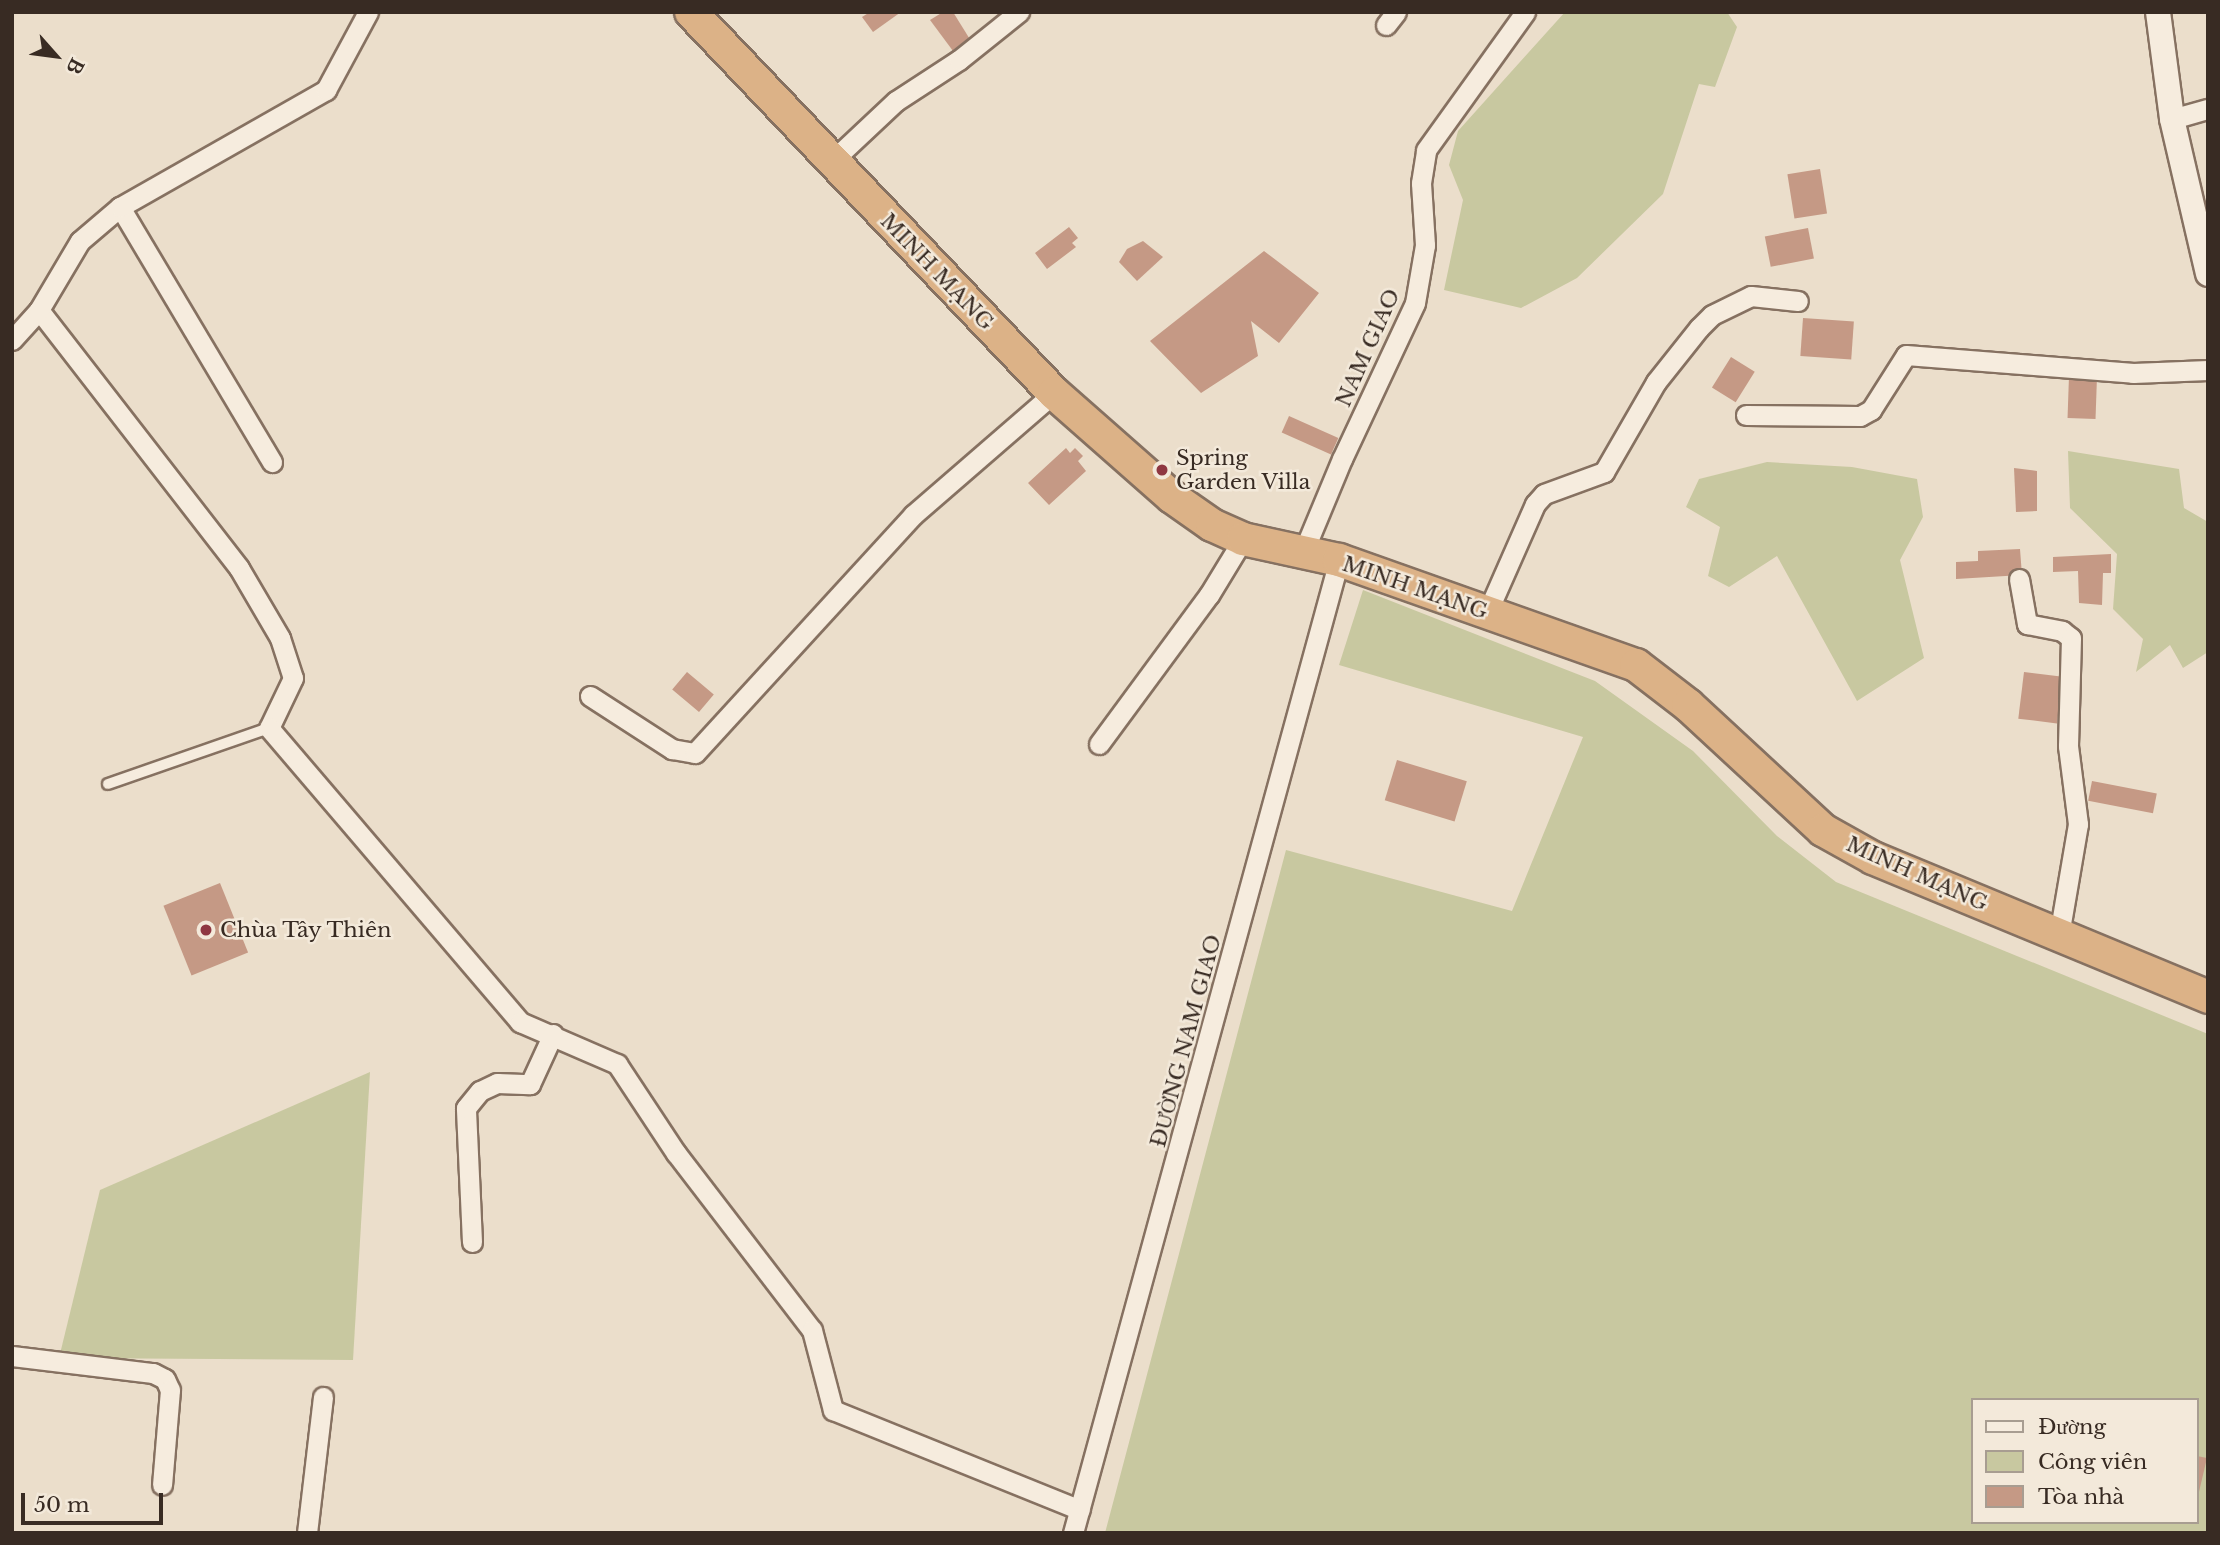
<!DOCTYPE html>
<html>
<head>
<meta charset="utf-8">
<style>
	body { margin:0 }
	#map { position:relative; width:2220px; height:1545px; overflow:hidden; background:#ebdecb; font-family:"Libre Baskerville",serif }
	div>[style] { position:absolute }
	.green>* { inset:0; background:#c8c8a0 }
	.building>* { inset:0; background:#c59985; transform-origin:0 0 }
	.roads { filter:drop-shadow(2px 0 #867161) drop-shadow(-2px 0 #867161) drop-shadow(0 2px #867161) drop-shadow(0 -2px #867161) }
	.service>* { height:10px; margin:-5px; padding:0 5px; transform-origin:5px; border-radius:5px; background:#f6ecde }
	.minor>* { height:19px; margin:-9.5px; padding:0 9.5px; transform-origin:9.5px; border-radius:9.5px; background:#f6ecde }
	.tertiary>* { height:24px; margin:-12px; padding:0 12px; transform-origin:12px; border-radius:12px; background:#f6ecde }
	.trunk>* { height:32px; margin:-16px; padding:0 16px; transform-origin:16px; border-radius:16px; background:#dcb287 }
	.dots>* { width:19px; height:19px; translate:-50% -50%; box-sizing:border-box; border:4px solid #f3e9da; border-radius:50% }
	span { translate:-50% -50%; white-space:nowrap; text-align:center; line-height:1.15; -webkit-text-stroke:5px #f3e9da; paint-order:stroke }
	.street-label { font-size:21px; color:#382b23 }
	.poi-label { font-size:21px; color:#382b23 }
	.left { translate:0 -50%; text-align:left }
	.frame { position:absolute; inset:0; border:14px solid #382b23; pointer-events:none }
	.legend { position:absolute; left:1971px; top:1398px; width:228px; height:126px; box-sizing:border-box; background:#f3e9da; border:2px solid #a89d91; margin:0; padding:9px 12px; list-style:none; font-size:21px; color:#382b23 }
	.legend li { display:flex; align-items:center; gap:14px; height:35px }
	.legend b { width:35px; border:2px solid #a89d91 }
	.north { position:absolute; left:21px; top:21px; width:70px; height:70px; -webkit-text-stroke:5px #f3e9da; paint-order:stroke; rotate:118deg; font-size:19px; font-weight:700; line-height:28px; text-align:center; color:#382b23 }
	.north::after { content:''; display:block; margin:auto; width:24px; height:32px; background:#382b23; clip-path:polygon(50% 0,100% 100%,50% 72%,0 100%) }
	.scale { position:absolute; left:21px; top:1493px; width:142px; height:32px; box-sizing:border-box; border:4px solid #382b23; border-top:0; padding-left:9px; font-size:21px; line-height:24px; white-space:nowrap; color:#382b23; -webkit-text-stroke:5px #f3e9da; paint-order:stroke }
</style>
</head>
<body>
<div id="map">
	<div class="green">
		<i style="clip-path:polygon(1565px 12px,1727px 12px,1737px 27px,1715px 87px,1699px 84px,1663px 194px,1577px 278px,1521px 308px,1444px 290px,1463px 200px,1449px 165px,1458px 131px)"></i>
		<i style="clip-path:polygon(2068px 451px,2179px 469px,2184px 508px,2208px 522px,2208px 652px,2183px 668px,2170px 645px,2136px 672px,2143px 639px,2113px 609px,2117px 554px,2070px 508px)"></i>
		<i style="clip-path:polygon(1767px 462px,1852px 467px,1917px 479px,1923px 517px,1900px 560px,1924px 658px,1857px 701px,1777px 556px,1729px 587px,1708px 576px,1720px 527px,1686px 507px,1699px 479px)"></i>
		<i style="clip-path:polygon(evenodd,1363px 590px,1595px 681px,1693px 751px,1777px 836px,1836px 882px,2208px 1034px,2208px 1533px,1105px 1533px,1286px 850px,1512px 911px,1583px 737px,1339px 665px,1363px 590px,1973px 1400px,2197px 1400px,2197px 1522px,1973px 1522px,1973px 1400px)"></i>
		<i style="clip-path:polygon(370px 1072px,353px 1360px,59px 1358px,100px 1190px)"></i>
	</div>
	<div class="building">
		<i style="clip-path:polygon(870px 12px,901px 12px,873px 32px,862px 17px)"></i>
		<i style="clip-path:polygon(943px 12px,953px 12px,971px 41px,953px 51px,930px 20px)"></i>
		<i style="left:1820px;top:169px;width:45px;height:33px;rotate:81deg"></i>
		<i style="clip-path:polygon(1069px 227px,1078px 238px,1072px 243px,1076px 247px,1047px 269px,1035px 253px)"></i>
		<i style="left:1808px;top:228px;width:31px;height:44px;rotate:79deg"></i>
		<i style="clip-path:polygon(1143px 241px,1163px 257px,1137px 281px,1119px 262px,1127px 249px)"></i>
		<i style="clip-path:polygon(1264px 251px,1319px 293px,1279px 343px,1251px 321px,1258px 356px,1201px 393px,1150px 341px)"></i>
		<i style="left:1803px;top:318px;width:51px;height:38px;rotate:4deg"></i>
		<i style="left:1731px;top:357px;width:28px;height:36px;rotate:32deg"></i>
		<i style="left:2069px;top:376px;width:28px;height:42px;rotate:2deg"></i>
		<i style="left:1289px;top:416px;width:54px;height:18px;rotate:24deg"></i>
		<i style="clip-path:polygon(1066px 448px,1070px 453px,1075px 448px,1083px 456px,1078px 461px,1086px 471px,1049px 505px,1028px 483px)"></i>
		<i style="clip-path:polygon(2014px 468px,2037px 471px,2037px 511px,2016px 512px)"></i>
		<i style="clip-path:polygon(2020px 549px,2022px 575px,1956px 579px,1956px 562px,1978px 561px,1978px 551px)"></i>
		<i style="clip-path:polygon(2111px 554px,2111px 573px,2103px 573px,2102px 605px,2079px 603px,2078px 571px,2053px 572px,2053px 557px)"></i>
		<i style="left:687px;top:672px;width:35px;height:23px;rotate:40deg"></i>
		<i style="left:2024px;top:672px;width:39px;height:47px;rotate:7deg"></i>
		<i style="left:1397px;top:760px;width:73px;height:42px;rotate:17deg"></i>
		<i style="left:2092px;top:781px;width:66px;height:20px;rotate:11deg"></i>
		<i style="left:220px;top:883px;width:75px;height:61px;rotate:68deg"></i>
		<i style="clip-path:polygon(2197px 1456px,2207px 1458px,2198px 1496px,2197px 1496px)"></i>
	</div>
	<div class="roads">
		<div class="service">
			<i style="left:108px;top:784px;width:170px;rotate:-19.2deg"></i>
		</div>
		<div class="minor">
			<i style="left:1386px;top:25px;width:16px;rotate:-52deg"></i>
			<i style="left:2172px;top:119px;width:37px;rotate:-16deg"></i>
			<i style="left:832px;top:161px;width:88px;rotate:-43.2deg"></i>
			<i style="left:896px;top:101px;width:75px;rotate:-33.1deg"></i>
			<i style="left:959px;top:60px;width:77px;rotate:-38.7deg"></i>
			<i style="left:120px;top:207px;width:297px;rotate:59.2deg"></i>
			<i style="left:39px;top:310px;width:326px;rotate:52.2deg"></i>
			<i style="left:239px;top:568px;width:81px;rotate:59.6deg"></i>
			<i style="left:280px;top:638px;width:42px;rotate:72deg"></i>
			<i style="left:293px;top:678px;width:55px;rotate:115.6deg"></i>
			<i style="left:269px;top:728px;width:387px;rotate:49.5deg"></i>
			<i style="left:520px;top:1022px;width:106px;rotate:23.4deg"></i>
			<i style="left:617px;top:1064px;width:107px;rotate:56.5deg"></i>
			<i style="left:676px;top:1153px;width:223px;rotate:52.5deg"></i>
			<i style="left:812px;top:1330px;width:83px;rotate:75.3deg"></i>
			<i style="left:833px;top:1410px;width:266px;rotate:22deg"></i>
			<i style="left:12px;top:340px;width:40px;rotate:-48deg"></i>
			<i style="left:39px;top:310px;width:80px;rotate:-59.3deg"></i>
			<i style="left:80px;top:241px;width:52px;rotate:-40.4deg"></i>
			<i style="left:120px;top:207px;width:237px;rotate:-29.6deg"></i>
			<i style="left:326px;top:90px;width:89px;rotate:-61.7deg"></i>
			<i style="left:1746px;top:415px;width:114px;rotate:0.5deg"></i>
			<i style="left:1860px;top:416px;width:13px;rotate:-29deg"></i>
			<i style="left:1871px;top:410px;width:65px;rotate:-57.5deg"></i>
			<i style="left:1906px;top:355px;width:228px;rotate:4.5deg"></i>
			<i style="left:2133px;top:373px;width:75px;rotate:-2.3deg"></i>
			<i style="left:1302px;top:555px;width:104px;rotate:-67.4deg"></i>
			<i style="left:1342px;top:459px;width:172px;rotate:-64.9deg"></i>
			<i style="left:1415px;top:303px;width:59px;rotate:-80.2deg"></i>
			<i style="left:1425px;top:245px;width:62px;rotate:-93.7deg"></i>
			<i style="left:1421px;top:183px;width:33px;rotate:-81deg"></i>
			<i style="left:1426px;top:150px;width:170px;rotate:-54.3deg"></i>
			<i style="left:2019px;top:579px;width:46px;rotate:79.9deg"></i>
			<i style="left:2027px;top:624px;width:36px;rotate:11deg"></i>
			<i style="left:2062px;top:631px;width:11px;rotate:38deg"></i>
			<i style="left:2071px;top:638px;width:108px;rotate:91.6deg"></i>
			<i style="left:2068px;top:746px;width:79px;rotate:82.7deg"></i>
			<i style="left:2078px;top:824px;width:113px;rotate:99.7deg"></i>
			<i style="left:1487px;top:613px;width:119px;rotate:-66.2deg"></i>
			<i style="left:1535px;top:504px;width:13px;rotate:-48deg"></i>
			<i style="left:1544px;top:494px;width:64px;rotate:-20.1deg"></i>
			<i style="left:1604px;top:472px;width:104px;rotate:-60deg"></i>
			<i style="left:1656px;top:382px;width:69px;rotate:-51.5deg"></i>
			<i style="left:1699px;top:328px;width:18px;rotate:-45deg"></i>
			<i style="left:1712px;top:315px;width:43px;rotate:-26deg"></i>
			<i style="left:1751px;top:296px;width:47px;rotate:6.1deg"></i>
			<i style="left:590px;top:696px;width:98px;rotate:32.9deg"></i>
			<i style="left:672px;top:749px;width:23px;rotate:10deg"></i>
			<i style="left:695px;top:753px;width:323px;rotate:-47.5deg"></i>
			<i style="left:913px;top:515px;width:186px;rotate:-40.9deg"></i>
			<i style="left:1099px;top:744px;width:185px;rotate:-53.6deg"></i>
			<i style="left:1209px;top:595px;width:66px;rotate:-58.7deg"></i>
			<i style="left:472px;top:1242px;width:134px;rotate:-92.6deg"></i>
			<i style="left:466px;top:1108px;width:22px;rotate:-51deg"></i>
			<i style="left:480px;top:1091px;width:19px;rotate:-25deg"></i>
			<i style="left:497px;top:1083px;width:33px;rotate:2deg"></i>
			<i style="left:530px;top:1084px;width:55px;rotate:-65.3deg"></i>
			<i style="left:12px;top:1356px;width:142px;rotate:6.9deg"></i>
			<i style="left:153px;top:1373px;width:13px;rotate:27deg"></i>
			<i style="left:165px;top:1379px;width:12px;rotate:66deg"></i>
			<i style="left:170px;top:1390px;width:95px;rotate:94.8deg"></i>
			<i style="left:307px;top:1533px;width:137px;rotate:-83.3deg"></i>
			<i style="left:1073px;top:1533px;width:1009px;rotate:-74.71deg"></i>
		</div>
		<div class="tertiary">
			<i style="left:2158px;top:12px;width:108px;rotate:82.5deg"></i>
			<i style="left:2172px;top:119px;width:159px;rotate:76.9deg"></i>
		</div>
		<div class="trunk">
			<i style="left:691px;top:12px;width:526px;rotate:46.39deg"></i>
			<i style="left:1054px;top:393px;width:157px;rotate:41.4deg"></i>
			<i style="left:1172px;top:497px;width:49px;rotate:35deg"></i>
			<i style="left:1212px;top:525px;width:34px;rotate:24deg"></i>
			<i style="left:1243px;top:539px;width:98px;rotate:12.3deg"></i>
			<i style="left:1339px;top:560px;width:315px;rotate:19.5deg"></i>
			<i style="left:1636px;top:665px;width:66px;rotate:37.6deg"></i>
			<i style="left:1688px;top:705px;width:184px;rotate:42.8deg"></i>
			<i style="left:1823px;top:830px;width:57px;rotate:29.2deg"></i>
			<i style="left:1873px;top:858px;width:363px;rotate:22.5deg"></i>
		</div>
	</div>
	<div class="dots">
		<i style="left:1162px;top:470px;background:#8f3741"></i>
		<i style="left:206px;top:930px;background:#8f3741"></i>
	</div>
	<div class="street-label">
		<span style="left:937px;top:272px;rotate:46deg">MINH MẠNG</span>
		<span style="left:1368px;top:348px;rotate:-66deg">NAM GIAO</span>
		<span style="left:1415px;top:588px;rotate:19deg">MINH MẠNG</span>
		<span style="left:1917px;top:874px;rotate:24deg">MINH MẠNG</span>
		<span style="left:1186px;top:1041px;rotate:-75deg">ĐƯỜNG NAM GIAO</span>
	</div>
	<div class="poi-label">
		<span class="left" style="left:1176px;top:470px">Spring<br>Garden Villa</span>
		<span class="left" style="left:220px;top:930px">Chùa Tây Thiên</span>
	</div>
	<div class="frame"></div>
	<ul class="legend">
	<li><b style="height:9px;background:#f6ecde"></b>Đường</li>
	<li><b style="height:19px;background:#c8c8a0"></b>Công viên</li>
	<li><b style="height:19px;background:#c59985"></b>Tòa nhà</li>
	</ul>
	<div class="north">B</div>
	<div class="scale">50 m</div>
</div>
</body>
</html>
